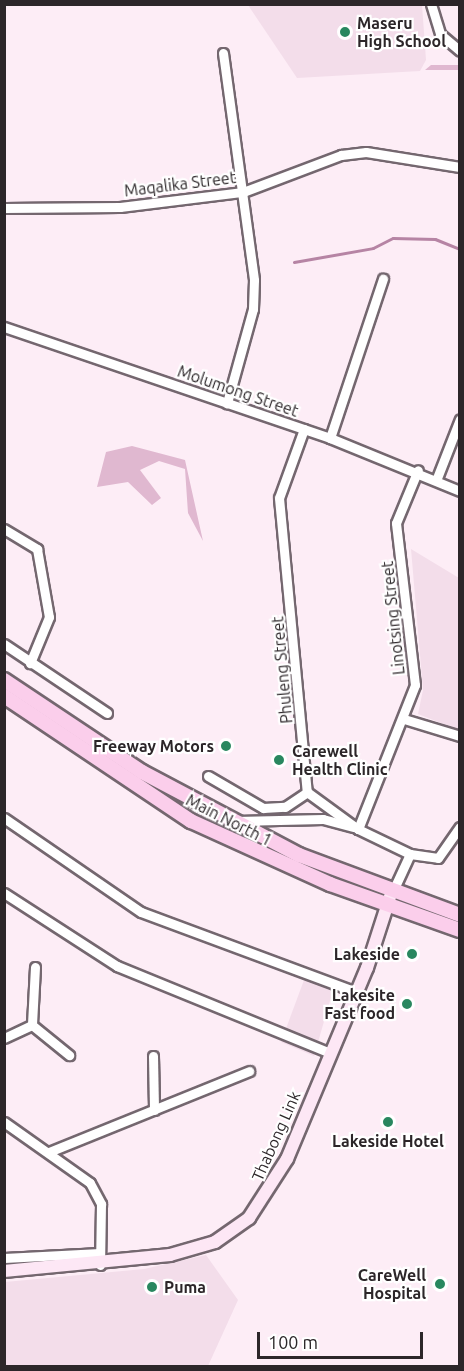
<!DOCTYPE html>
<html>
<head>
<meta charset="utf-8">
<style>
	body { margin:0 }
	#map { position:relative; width:464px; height:1371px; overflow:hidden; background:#fdedf6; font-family:Ubuntu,sans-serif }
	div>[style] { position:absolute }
	.built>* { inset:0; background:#f3ddea }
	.green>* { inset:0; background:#e0b8d0 }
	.stream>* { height:3px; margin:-1.5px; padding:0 1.5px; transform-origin:1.5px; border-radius:1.5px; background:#b684a4 }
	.roads { filter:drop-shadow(2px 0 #74676f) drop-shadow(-2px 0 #74676f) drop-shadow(0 2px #74676f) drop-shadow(0 -2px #74676f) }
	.street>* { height:9px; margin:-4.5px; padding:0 4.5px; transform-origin:4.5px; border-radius:4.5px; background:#fff }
	.secondary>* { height:12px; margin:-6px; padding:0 6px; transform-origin:6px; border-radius:6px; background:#fde7f5 }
	.primary>* { height:14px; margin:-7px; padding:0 7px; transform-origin:7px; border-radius:7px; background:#fbceeb }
	.dots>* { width:16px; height:16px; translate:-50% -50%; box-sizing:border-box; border:3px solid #fff; border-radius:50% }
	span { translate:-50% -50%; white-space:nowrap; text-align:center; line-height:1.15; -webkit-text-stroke:4.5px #fff; paint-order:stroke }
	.poi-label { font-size:16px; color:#2c2629; font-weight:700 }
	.left { translate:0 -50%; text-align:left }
	.right { translate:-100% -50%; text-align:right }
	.street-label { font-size:16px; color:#2c2629 }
	.frame { position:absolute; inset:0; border:6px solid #2c2629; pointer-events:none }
	.scale { position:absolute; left:257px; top:1332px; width:166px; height:27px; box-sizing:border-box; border:3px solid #2c2629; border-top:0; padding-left:8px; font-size:18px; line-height:21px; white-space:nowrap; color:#2c2629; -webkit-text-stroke:4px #fff; paint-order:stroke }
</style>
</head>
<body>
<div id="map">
	<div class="built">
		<i style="clip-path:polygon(248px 5px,422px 5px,426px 60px,420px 71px,297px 78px)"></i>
		<i style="clip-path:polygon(411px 549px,459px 578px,459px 730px,418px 714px,423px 690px)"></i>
		<i style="clip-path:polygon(307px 972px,336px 980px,314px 1056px,281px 1042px)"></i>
		<i style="clip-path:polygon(206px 1255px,238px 1300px,208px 1366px,5px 1366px,5px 1282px,144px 1269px)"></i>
	</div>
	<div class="green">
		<i style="clip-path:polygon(431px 65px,459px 65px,459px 70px,425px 70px)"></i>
		<i style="clip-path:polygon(132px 446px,185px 460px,203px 541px,188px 513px,185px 469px,159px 461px,140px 470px,161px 498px,152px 505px,128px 482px,97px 487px,106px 452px)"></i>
	</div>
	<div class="stream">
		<i style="left:294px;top:262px;width:80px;rotate:-10deg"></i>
		<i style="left:373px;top:248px;width:22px;rotate:-27deg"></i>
		<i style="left:393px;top:238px;width:42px;rotate:1.4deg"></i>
		<i style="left:435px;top:239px;width:27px;rotate:22deg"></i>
	</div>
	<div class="roads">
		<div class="street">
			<i style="left:431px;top:4px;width:31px;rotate:73deg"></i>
			<i style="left:440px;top:34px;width:26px;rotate:40deg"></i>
			<i style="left:223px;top:53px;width:229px;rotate:82.2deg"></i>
			<i style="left:254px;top:280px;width:29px;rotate:92deg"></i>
			<i style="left:253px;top:309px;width:98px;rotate:105.5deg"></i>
			<i style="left:4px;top:208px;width:116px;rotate:-0.5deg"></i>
			<i style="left:120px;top:207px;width:124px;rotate:-7deg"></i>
			<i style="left:243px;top:192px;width:105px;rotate:-20.7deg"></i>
			<i style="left:341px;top:155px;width:25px;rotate:-7deg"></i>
			<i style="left:366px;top:152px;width:95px;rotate:9.1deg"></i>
			<i style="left:4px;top:327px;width:344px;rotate:18.8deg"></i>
			<i style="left:330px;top:438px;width:140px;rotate:22.2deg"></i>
			<i style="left:304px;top:429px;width:73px;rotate:109.9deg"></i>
			<i style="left:279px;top:498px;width:295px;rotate:84.6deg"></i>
			<i style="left:307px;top:792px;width:63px;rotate:36deg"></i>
			<i style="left:358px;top:829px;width:58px;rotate:25.7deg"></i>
			<i style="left:330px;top:438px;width:168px;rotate:-71.6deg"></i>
			<i style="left:437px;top:478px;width:63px;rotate:-68.7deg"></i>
			<i style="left:4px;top:529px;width:39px;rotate:31deg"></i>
			<i style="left:37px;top:549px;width:69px;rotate:80deg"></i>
			<i style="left:49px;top:617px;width:50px;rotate:112.4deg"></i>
			<i style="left:4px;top:644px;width:124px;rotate:33.8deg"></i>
			<i style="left:404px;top:719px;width:59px;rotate:16.9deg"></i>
			<i style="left:208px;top:776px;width:64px;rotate:30.2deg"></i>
			<i style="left:263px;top:808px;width:22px;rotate:-3deg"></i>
			<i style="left:285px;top:807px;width:27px;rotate:-34deg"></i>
			<i style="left:4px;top:818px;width:166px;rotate:34.5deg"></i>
			<i style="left:141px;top:912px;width:229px;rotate:20.4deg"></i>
			<i style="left:236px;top:821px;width:87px;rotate:-1.3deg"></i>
			<i style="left:323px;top:819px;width:31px;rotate:15deg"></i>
			<i style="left:358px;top:829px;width:155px;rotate:-68.4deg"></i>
			<i style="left:415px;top:685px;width:163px;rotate:-96.7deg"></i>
			<i style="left:396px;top:523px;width:57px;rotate:-67.5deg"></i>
			<i style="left:4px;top:893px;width:135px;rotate:32.9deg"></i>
			<i style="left:117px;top:966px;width:230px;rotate:22.2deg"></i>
			<i style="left:392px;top:893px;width:43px;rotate:-65.2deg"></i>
			<i style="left:410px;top:854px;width:28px;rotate:8deg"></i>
			<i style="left:438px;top:858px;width:38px;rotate:-55deg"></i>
			<i style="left:35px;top:967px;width:58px;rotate:93deg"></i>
			<i style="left:32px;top:1025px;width:48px;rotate:39deg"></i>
			<i style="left:4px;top:1038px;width:31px;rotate:-25deg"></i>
			<i style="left:153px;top:1056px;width:54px;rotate:88.9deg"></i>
			<i style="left:4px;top:1122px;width:105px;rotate:35.3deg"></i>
			<i style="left:90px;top:1183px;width:24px;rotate:62deg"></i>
			<i style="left:101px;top:1204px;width:61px;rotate:90.9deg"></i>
			<i style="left:49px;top:1152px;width:216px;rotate:-22deg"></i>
			<i style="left:4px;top:1258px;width:96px;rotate:-3deg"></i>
		</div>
		<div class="secondary">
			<i style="left:4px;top:1271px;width:167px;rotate:-5.5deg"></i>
			<i style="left:170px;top:1255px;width:47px;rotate:-16.1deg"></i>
			<i style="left:215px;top:1242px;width:42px;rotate:-35.2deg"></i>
			<i style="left:249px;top:1218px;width:70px;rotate:-57.2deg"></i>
			<i style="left:287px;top:1159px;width:207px;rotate:-67.3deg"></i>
			<i style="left:367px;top:968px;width:75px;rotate:-72.1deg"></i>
		</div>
		<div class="primary">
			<i style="left:4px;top:680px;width:166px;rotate:33.7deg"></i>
			<i style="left:142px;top:772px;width:178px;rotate:27.9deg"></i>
			<i style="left:299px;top:855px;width:172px;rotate:20.4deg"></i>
			<i style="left:4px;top:696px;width:225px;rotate:33.8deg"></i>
			<i style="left:191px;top:821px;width:153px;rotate:24.4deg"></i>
			<i style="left:330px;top:884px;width:138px;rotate:19.5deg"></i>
		</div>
	</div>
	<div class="dots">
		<i style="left:345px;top:32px;background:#29875f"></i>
		<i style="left:226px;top:746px;background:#29875f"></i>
		<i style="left:279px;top:760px;background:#29875f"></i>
		<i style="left:412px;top:954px;background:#29875f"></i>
		<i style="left:407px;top:1004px;background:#29875f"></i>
		<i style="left:388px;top:1122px;background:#29875f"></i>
		<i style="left:440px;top:1284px;background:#29875f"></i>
		<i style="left:152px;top:1287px;background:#29875f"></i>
	</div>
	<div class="poi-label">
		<span class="left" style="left:357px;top:32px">Maseru<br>High School</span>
		<span class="right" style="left:214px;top:746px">Freeway Motors</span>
		<span class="left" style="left:292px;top:760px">Carewell<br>Health Clinic</span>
		<span class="right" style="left:400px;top:954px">Lakeside</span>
		<span class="right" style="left:395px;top:1004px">Lakesite<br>Fast food</span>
		<span style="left:388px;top:1141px">Lakeside Hotel</span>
		<span class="right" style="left:426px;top:1284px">CareWell<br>Hospital</span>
		<span class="left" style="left:164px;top:1287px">Puma</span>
	</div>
	<div class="street-label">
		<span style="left:180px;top:184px;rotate:-7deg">Maqalika Street</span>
		<span style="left:238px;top:391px;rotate:19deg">Molumong Street</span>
		<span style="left:393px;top:618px;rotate:-96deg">Linotsing Street</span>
		<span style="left:282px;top:670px;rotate:-95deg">Phuleng Street</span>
		<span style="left:229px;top:820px;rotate:27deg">Main North 1</span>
		<span style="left:276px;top:1136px;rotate:-66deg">Thabong Link</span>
	</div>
	<div class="frame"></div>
	<div class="scale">100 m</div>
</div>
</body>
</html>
